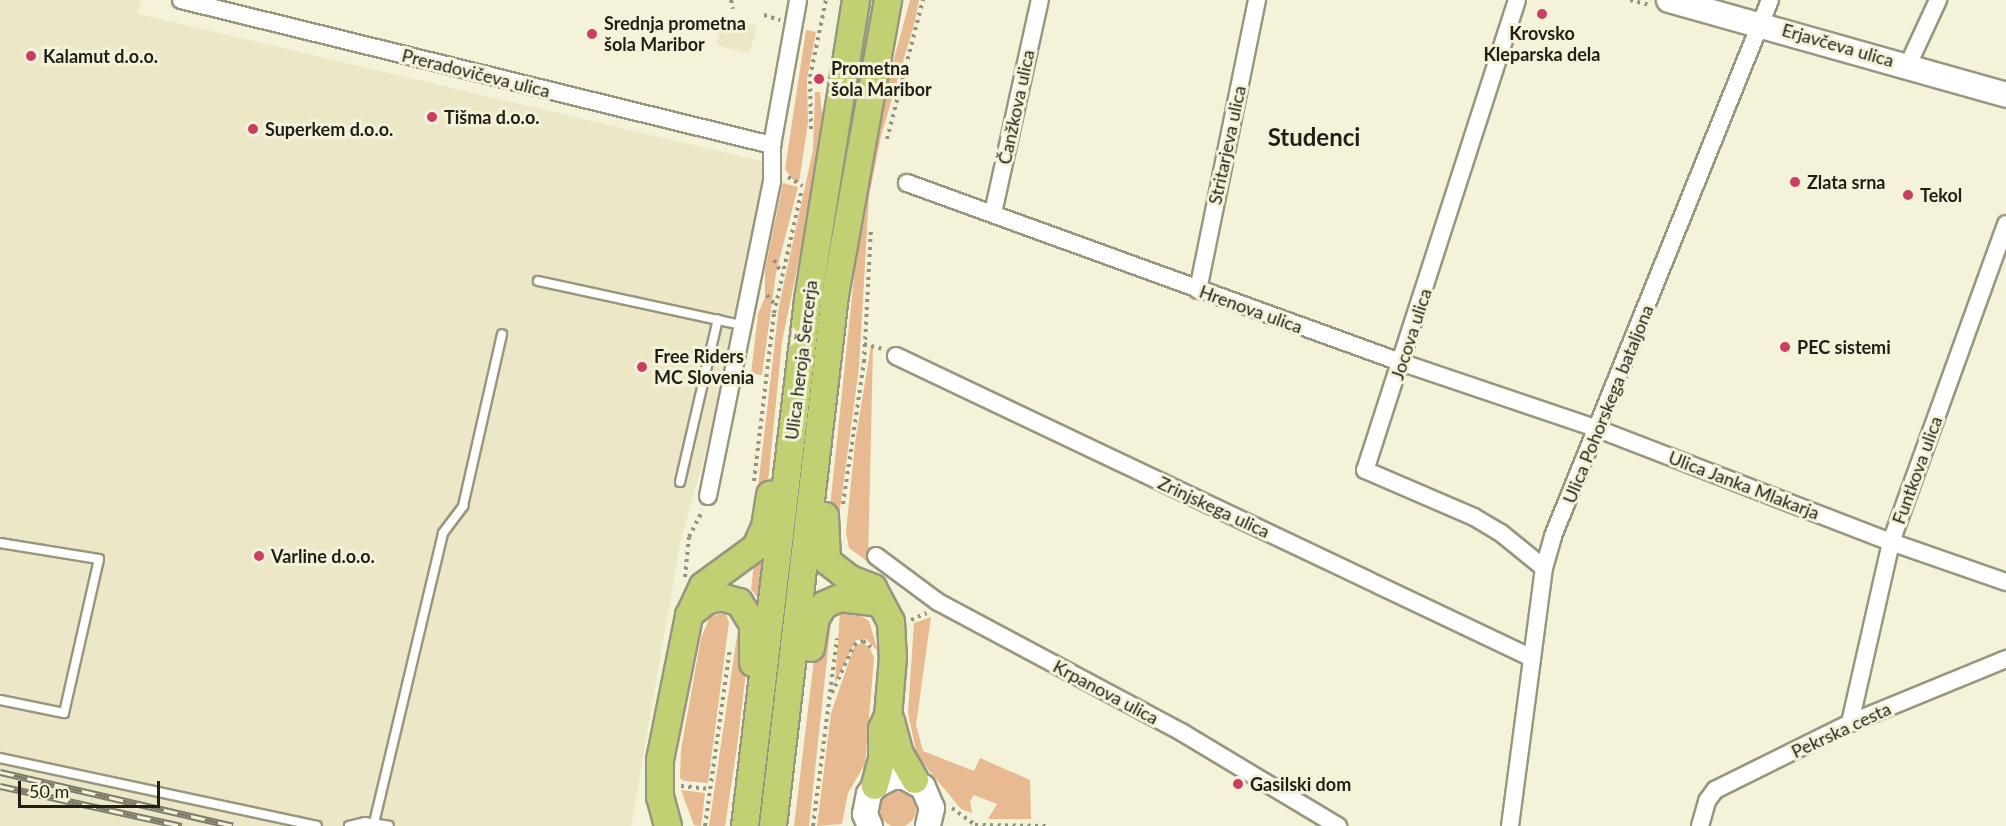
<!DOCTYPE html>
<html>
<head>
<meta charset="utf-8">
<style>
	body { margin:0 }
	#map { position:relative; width:2006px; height:826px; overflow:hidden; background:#f5f2da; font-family:Lato,sans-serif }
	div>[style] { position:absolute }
	.built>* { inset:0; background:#ebe7c7; transform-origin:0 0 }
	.green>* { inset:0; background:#e8ba91 }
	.round { border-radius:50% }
	.path>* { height:4px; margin-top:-2px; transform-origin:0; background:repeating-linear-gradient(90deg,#939180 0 3px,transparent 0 7.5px) }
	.roads { filter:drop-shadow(2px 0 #999680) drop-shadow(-2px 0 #999680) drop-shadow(0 2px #999680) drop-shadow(0 -2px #999680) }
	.lane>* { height:8px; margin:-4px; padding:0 4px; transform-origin:4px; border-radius:4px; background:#fff }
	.street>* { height:16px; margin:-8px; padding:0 8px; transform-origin:8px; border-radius:8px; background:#fff }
	.secondary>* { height:24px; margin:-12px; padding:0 12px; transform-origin:12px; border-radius:12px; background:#fff }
	.primary>* { height:26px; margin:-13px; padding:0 13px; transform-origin:13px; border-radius:13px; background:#c2d074 }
	.rail>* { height:7px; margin-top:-3.5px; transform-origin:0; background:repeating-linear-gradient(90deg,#f5f2da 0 14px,#7e7c6d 0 28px); box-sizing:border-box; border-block:2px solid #7e7c6d }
	.dots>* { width:16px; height:16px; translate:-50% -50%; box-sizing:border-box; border:3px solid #f5f2da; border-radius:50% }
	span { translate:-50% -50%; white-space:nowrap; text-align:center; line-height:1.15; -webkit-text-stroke:6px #f5f2da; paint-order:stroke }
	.poi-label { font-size:18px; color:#201f16; font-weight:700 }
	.left { translate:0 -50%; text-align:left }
	.street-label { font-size:18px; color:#201f16 }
	.district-label { font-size:24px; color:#201f16; font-weight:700 }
	.scale { position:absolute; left:18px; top:781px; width:142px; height:27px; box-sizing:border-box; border:3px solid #201f16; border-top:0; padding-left:8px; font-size:18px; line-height:21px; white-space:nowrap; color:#201f16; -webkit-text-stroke:4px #f5f2da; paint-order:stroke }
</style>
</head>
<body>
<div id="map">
	<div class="built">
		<i style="clip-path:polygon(0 0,141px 0,138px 14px,778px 165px,763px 242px,680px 544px,631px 826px,0 826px)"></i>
		<i style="left:724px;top:17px;width:34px;height:29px;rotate:15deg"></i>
	</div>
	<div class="green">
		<i style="clip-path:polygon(866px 0,872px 0,829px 261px,763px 826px,755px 826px,777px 672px,811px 356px)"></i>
		<i style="clip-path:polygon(910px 0,919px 0,915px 21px,881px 136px,869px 196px,859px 367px,838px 524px,830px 507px,860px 220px,880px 110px)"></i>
		<i style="clip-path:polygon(806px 30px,816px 32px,807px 79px,808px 123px,799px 182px,794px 181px,785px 169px)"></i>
		<i style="clip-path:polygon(815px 92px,820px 92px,824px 136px,782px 342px,768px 482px,755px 513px,779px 306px,813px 150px)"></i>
		<i style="clip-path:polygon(783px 183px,798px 187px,776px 273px,762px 375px,751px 374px,758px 314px,765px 297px,765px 270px)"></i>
		<i style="clip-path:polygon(871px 346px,873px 347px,868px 562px,849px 548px,846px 532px,855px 443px)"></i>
		<i style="clip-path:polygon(768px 539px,760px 601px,751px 589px,754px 564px)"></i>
		<i style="clip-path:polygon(854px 611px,869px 621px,878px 651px,866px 639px,856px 640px,835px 683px,840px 612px)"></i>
		<i style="clip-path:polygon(725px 612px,729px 622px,708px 783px,684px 781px,680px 778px,681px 750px,701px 638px,710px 617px)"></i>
		<i style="clip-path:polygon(832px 613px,809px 826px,794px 826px,817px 635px)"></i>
		<i style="clip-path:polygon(931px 617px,916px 725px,923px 751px,974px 771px,980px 758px,1030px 780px,1031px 819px,988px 819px,997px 804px,974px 795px,970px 801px,972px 813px,961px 809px,917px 756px,908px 713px,914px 623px)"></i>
		<i style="clip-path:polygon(739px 622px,749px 647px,737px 747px,725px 826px,709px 826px)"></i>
		<i style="clip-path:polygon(861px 643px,869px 646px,874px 658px,865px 764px,848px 793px,842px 824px,817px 826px,831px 713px,854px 647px)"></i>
		<i style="clip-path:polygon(681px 790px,705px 793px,701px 826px,694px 825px)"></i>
		<i class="round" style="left:880px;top:791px;width:36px;height:36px"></i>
	</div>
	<div class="path">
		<i style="left:731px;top:0;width:9px;rotate:77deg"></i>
		<i style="left:1630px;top:0;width:21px;rotate:14deg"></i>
		<i style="left:764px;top:15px;width:17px;rotate:17deg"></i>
		<i style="left:811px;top:129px;width:52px;rotate:-91.1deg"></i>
		<i style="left:810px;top:77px;width:79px;rotate:-78.3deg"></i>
		<i style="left:887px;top:139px;width:144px;rotate:-75.5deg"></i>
		<i style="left:788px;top:177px;width:17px;rotate:31deg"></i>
		<i style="left:774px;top:260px;width:14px;rotate:60deg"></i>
		<i style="left:767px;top:295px;width:13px;rotate:51deg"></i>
		<i style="left:864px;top:344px;width:20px;rotate:15deg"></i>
		<i style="left:754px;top:481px;width:169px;rotate:-83.2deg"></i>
		<i style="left:774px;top:313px;width:123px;rotate:-77.3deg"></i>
		<i style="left:843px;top:504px;width:144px;rotate:-81.6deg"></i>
		<i style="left:864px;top:362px;width:133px;rotate:-87deg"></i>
		<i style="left:685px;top:577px;width:40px;rotate:-84.3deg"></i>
		<i style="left:689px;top:537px;width:30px;rotate:-63deg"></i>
		<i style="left:911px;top:620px;width:17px;rotate:-24deg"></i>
		<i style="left:832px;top:693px;width:53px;rotate:-65.4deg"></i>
		<i style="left:854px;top:645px;width:10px;rotate:-24deg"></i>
		<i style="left:863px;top:641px;width:10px;rotate:37deg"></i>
		<i style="left:681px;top:786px;width:29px;rotate:6deg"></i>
		<i style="left:952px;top:808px;width:29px;rotate:36deg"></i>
		<i style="left:975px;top:825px;width:73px;rotate:0.8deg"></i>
		<i style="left:705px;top:826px;width:179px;rotate:-82deg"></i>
		<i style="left:813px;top:826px;width:189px;rotate:-82.7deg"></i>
	</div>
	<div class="roads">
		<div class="lane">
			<i style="left:538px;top:281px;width:208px;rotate:12.2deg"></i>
			<i style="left:680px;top:482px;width:167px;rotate:-76.9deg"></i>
			<i style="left:0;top:543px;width:100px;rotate:9.2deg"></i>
			<i style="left:99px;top:559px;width:158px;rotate:102.8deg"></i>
			<i style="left:64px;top:713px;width:65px;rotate:-168.5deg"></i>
			<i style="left:0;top:758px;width:324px;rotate:12.1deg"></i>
			<i style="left:374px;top:823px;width:298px;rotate:-76.6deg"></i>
			<i style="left:443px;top:533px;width:34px;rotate:-53deg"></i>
			<i style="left:463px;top:506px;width:176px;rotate:-77.2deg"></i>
			<i style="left:349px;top:826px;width:16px;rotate:-14deg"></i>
			<i style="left:365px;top:822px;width:24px;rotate:9deg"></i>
		</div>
		<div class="street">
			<i style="left:181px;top:0;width:609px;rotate:13.79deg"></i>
			<i style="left:1517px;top:0;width:494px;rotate:107.9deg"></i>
			<i style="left:1365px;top:470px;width:119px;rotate:23.3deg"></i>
			<i style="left:1474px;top:517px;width:31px;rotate:31deg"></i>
			<i style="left:1501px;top:533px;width:55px;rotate:39.1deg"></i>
			<i style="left:1908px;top:65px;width:72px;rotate:-65.2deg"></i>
			<i style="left:907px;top:183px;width:528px;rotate:19.95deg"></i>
			<i style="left:1403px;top:363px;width:206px;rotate:18.7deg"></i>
			<i style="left:1598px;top:429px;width:314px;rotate:21.1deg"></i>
			<i style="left:1891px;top:542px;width:122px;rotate:19.2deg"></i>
			<i style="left:993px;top:213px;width:218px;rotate:-77.6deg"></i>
			<i style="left:1198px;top:290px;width:296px;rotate:-78.5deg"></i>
			<i style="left:896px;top:356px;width:704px;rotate:25.4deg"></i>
			<i style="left:708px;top:496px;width:320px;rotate:-78.5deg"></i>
			<i style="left:772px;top:182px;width:37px;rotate:-90deg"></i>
			<i style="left:772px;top:145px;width:147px;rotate:-79.8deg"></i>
			<i style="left:876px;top:556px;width:77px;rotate:36.6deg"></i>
			<i style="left:938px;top:602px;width:278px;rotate:28.1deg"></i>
			<i style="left:1183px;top:733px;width:181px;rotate:31deg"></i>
			<i style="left:1850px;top:723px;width:186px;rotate:-77.2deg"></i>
			<i style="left:1891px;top:542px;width:338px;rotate:-70.1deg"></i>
			<i style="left:1510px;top:826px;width:260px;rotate:-82.5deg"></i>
			<i style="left:1544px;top:568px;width:33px;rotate:-74deg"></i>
			<i style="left:1553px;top:536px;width:578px;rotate:-67.96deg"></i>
			<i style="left:1700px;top:826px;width:26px;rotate:-74deg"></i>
			<i style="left:1707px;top:801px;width:14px;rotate:-54deg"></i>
			<i style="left:1715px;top:790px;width:151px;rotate:-26.4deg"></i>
			<i style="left:1850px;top:723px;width:169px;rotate:-22.3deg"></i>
		</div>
		<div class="secondary">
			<i style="left:1669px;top:0;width:350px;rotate:15.7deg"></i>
			<i style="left:870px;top:826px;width:13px;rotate:-113deg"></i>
			<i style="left:865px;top:814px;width:20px;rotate:-79deg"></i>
			<i style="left:869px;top:794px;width:10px;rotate:-53deg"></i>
			<i style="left:875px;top:786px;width:20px;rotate:-27deg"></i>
			<i style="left:893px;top:777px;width:11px"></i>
			<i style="left:904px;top:777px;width:21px;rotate:28deg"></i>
			<i style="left:923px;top:787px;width:23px;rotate:67deg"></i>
			<i style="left:932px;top:808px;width:18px;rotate:103deg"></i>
		</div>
		<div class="primary">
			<i style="left:825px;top:516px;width:45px;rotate:87.5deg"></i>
			<i style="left:827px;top:561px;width:29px;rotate:38deg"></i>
			<i style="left:850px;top:579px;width:25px;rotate:21deg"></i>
			<i style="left:873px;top:588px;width:38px;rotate:62deg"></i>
			<i style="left:891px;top:622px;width:35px;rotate:87deg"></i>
			<i style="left:893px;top:657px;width:59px;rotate:94.8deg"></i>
			<i style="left:888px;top:716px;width:14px;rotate:115deg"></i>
			<i style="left:882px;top:729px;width:30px;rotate:90deg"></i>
			<i style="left:882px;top:759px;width:28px;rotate:105deg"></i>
			<i style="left:689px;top:615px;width:22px;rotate:-39deg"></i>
			<i style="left:706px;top:601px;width:16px;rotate:-15deg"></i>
			<i style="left:721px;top:597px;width:19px;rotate:16deg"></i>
			<i style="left:739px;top:602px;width:26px;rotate:58deg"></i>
			<i style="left:753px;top:624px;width:39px;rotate:90deg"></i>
			<i style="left:811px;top:648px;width:30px;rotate:-81deg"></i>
			<i style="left:816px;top:618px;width:15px;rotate:-58deg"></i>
			<i style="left:824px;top:605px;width:17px;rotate:-24deg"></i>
			<i style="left:840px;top:598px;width:40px;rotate:7.1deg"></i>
			<i style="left:891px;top:721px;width:34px;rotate:75deg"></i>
			<i style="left:900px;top:754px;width:30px;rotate:60deg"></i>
			<i style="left:668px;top:826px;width:30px;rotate:-105deg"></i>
			<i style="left:660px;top:797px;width:37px;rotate:-90deg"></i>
			<i style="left:660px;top:760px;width:147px;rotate:-78.6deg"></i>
			<i style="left:689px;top:616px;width:33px;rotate:-65deg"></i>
			<i style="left:703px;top:586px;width:66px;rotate:-36.3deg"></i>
			<i style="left:756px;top:547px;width:22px;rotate:-66deg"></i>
			<i style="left:765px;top:527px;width:33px;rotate:-81deg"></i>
			<i style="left:745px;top:826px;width:530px;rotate:-83.17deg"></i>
			<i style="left:808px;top:300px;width:304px;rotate:-80.9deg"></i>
			<i style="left:773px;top:826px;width:535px;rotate:-83.34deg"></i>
			<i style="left:835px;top:295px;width:300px;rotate:-79.8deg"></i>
		</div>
	</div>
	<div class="rail">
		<i style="left:0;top:772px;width:239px;rotate:13deg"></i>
		<i style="left:0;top:786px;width:186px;rotate:12.4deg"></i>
	</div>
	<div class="dots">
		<i style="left:1542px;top:14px;background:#cc3d62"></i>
		<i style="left:592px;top:34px;background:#cc3d62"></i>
		<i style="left:31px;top:56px;background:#cc3d62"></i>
		<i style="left:819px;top:79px;background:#cc3d62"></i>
		<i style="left:432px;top:117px;background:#cc3d62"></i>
		<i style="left:253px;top:129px;background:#cc3d62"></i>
		<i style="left:1795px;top:182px;background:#cc3d62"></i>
		<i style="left:1908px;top:195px;background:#cc3d62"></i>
		<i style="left:1785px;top:347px;background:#cc3d62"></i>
		<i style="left:642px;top:367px;background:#cc3d62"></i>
		<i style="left:259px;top:556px;background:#cc3d62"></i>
		<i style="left:1238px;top:784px;background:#cc3d62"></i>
	</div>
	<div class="poi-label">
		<span class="left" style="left:604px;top:34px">Srednja prometna<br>šola Maribor</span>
		<span style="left:1542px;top:44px">Krovsko<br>Kleparska dela</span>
		<span class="left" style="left:43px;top:56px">Kalamut d.o.o.</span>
		<span class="left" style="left:831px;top:79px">Prometna<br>šola Maribor</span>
		<span class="left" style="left:444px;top:117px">Tišma d.o.o.</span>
		<span class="left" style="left:265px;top:129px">Superkem d.o.o.</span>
		<span class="left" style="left:1807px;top:182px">Zlata srna</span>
		<span class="left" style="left:1920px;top:195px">Tekol</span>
		<span class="left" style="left:1797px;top:347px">PEC sistemi</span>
		<span class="left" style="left:654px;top:367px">Free Riders<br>MC Slovenia</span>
		<span class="left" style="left:271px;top:556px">Varline d.o.o.</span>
		<span class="left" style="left:1250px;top:784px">Gasilski dom</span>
	</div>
	<div class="street-label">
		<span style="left:1838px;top:45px;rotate:16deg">Erjavčeva ulica</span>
		<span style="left:476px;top:73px;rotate:14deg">Preradovičeva ulica</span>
		<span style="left:1016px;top:107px;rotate:-78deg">Čanžkova ulica</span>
		<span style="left:1227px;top:145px;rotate:-78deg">Stritarjeva ulica</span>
		<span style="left:1251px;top:309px;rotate:20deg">Hrenova ulica</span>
		<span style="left:1411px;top:334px;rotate:-72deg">Jocova ulica</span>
		<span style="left:801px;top:360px;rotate:-83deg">Ulica heroja Šercerja</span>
		<span style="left:1608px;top:404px;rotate:-68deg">Ulica Pohorskega bataljona</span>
		<span style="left:1917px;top:470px;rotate:-70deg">Funtkova ulica</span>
		<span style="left:1744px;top:485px;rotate:21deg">Ulica Janka Mlakarja</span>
		<span style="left:1214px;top:507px;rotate:25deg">Zrinjskega ulica</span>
		<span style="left:1106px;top:692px;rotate:28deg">Krpanova ulica</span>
		<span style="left:1841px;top:730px;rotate:-25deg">Pekrska cesta</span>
	</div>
	<div class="district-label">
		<span style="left:1314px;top:137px">Studenci</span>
	</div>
	<div class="scale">50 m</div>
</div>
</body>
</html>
